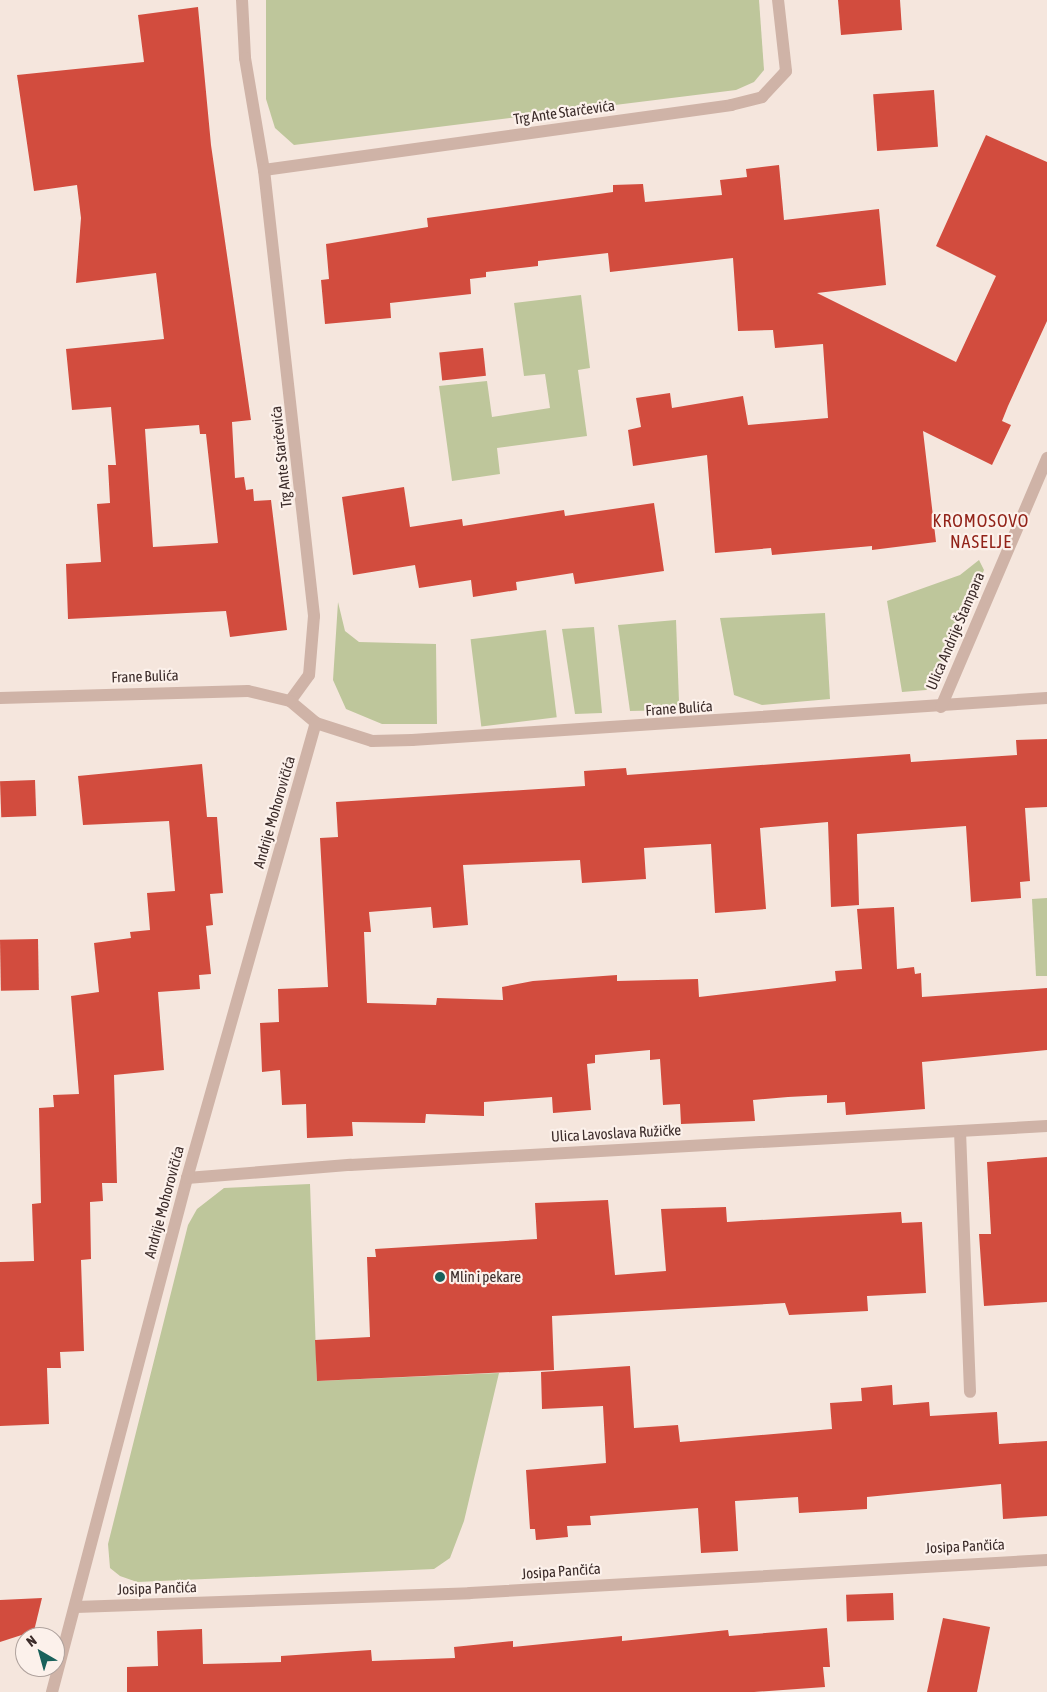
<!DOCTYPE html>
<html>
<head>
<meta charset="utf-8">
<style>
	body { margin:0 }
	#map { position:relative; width:1047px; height:1692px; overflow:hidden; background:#f5e6dd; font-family:"Asap Condensed",sans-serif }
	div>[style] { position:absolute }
	.green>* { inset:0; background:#bec69b; transform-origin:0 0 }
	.building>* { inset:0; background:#d24c3e; transform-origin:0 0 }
	.lane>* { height:12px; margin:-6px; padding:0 6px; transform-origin:6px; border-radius:6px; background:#cfb3a7 }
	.street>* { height:12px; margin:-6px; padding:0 6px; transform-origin:6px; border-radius:6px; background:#cfb3a7 }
	.dots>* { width:14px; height:14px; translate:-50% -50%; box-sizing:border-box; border:2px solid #fcf1eb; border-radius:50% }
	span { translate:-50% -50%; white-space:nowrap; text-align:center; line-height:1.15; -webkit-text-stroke:4.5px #fcf1eb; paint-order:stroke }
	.street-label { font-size:15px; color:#3b2b29 }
	.poi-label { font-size:15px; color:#3b2b29 }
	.left { translate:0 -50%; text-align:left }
	.quarter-label { font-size:18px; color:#922319; letter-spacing:1px }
	.north { position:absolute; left:15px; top:1627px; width:50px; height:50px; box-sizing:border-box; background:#fcf1eb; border:1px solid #afa29d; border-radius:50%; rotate:322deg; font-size:14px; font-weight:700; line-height:20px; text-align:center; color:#3b2b29 }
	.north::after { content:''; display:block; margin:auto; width:18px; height:22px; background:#19615b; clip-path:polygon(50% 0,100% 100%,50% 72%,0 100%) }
</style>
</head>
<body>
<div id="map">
	<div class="green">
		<i style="clip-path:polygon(266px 0,759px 0,764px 70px,754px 82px,736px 90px,294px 145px,275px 128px,266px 99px)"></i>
		<i style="clip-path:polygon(581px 295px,590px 368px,578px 370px,587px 436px,497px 448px,500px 474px,452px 481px,439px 386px,487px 381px,492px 417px,550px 408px,545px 374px,524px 376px,514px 303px)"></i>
		<i style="clip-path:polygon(979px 560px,984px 570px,935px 683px,926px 690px,902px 692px,887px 601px,960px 575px)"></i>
		<i style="clip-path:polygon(338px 602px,345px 631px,359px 642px,436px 644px,437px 724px,382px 724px,346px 709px,333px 680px)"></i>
		<i style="clip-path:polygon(825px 613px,830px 699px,762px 705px,734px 695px,720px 618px)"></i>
		<i style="clip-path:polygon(676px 620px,679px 702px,676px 710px,630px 711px,618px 625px)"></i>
		<i style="clip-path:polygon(594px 627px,602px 713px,575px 714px,562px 629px)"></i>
		<i style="left:546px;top:630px;width:88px;height:76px;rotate:83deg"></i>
		<i style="clip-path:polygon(1047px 898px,1047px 976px,1036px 976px,1032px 899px)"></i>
		<i style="clip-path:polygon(310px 1184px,317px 1381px,499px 1373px,464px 1521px,450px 1558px,434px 1569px,137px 1582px,120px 1576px,110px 1568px,108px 1544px,188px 1225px,197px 1209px,224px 1188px)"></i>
	</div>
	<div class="building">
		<i style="clip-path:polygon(838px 0,900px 0,902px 30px,841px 35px)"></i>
		<i style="clip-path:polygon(evenodd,198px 7px,211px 145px,251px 420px,232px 422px,235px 478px,244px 477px,246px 490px,253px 489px,254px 501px,271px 500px,287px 630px,230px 637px,226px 611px,68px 619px,66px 564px,101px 562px,97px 504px,110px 503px,108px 465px,116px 465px,111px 407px,72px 410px,66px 349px,164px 339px,156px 273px,76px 283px,81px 218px,77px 185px,34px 191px,17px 75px,144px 62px,138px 15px,198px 7px,199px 425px,200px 434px,206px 434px,218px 543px,153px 547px,145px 429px,199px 425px)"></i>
		<i style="left:934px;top:90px;width:57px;height:61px;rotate:86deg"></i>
		<i style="clip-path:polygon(986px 135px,1047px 162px,1047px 321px,1008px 406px,1002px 421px,1011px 425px,992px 465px,923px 431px,936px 542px,872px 550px,872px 546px,772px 555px,771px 548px,715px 553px,707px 455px,633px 466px,628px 430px,641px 427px,636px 398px,670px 393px,672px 408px,743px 396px,748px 425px,828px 418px,823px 344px,775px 348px,773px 330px,738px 331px,733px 258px,610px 272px,608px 253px,538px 261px,538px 266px,486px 272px,486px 277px,470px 279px,471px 294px,390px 303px,391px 318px,325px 324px,321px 280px,329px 279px,326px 244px,428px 227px,427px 218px,613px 192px,613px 185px,643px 184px,645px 202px,722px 195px,720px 180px,747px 177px,746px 169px,779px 165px,784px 220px,879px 209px,886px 285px,817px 293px,956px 362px,996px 276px,936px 246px)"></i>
		<i style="left:483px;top:348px;width:28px;height:44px;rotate:84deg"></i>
		<i style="clip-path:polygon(404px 487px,410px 527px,462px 519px,463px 526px,564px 510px,565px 516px,654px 503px,664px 571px,575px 584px,573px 573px,516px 582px,517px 590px,473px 597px,471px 580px,419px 588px,415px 565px,353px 575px,342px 497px)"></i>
		<i style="clip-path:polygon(1047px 739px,1047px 807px,1025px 808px,1030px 881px,1020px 882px,1021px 898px,971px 902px,966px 826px,857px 834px,859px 905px,831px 907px,828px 822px,760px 828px,766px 909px,715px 913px,711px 844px,644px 848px,646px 879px,582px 883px,580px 860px,463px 865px,468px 925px,433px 928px,431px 907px,369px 912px,371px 932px,364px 932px,367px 1003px,436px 1005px,437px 998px,503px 1000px,502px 987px,533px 981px,617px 975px,617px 981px,698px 979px,699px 997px,836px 981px,835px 971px,862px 969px,857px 909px,894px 907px,897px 969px,914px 967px,915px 974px,921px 973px,922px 997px,1047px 988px,1047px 1050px,922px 1062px,925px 1109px,846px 1115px,845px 1102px,827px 1103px,827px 1095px,788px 1097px,753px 1100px,755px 1121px,681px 1124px,680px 1104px,663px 1105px,660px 1059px,650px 1060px,650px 1050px,595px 1055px,595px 1063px,587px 1064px,591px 1110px,553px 1113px,552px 1097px,484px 1102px,484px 1116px,426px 1114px,425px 1123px,352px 1122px,353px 1136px,307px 1138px,306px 1104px,282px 1105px,280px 1070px,262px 1072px,260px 1023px,279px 1022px,278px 989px,328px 987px,320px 838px,338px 837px,336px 802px,585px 786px,584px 771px,626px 768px,627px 775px,910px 754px,911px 762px,1017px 755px,1016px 740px)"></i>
		<i style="clip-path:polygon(202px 764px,207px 817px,217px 817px,223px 893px,210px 894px,213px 925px,206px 926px,211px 974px,199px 975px,200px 989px,158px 992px,164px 1070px,114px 1075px,117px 1183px,102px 1183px,103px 1201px,90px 1202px,91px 1259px,81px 1260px,84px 1351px,60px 1352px,61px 1368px,47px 1368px,49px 1424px,0 1426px,0 1262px,34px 1261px,32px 1204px,41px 1203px,39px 1108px,54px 1107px,53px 1095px,79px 1094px,71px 996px,99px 992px,94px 943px,131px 938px,130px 932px,150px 930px,147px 893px,175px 891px,169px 821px,83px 825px,78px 776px)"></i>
		<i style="left:35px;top:780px;width:36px;height:35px;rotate:88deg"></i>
		<i style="left:38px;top:939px;width:51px;height:38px;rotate:89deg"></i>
		<i style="clip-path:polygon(1047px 1157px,1047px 1302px,984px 1306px,979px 1234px,991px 1234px,987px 1162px)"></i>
		<i style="clip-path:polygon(608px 1200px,615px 1275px,666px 1271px,661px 1209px,726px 1207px,727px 1222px,901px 1212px,902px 1223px,922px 1222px,926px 1293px,867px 1296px,868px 1311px,789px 1315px,785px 1303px,552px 1316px,554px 1370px,317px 1381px,315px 1340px,370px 1337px,367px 1257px,376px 1257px,375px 1249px,537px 1239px,535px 1203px)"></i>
		<i style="clip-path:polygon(630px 1366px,634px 1428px,678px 1425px,680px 1442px,832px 1429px,830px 1403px,862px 1401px,861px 1388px,892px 1385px,893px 1405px,929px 1402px,930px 1416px,997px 1412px,999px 1444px,1047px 1441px,1047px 1516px,1003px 1519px,1001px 1484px,867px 1497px,867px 1509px,799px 1513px,798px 1497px,735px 1501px,738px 1551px,701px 1553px,698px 1508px,590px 1516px,591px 1525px,567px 1526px,568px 1537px,536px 1540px,535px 1529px,530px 1529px,526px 1470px,606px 1463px,603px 1406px,542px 1409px,541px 1372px)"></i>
		<i style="left:893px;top:1593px;width:27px;height:47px;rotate:88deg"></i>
		<i style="clip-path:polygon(42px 1598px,34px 1631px,0 1642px,0 1600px)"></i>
		<i style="clip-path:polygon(943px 1618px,990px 1627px,977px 1692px,927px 1692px)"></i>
		<i style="clip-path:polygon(827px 1628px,830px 1667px,823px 1667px,825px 1687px,754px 1692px,127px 1692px,127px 1667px,158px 1666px,157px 1631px,202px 1629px,203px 1664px,281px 1662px,281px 1656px,371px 1650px,372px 1661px,455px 1658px,454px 1647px,513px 1641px,513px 1647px,622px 1636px,622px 1641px,728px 1630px,729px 1636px)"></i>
	</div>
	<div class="lane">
		<i style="left:960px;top:1131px;width:261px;rotate:87.8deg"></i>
	</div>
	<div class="street">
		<i style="left:242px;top:0;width:58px;rotate:87deg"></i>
		<i style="left:245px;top:58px;width:114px;rotate:80.4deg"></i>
		<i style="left:264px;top:170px;width:472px;rotate:-7.9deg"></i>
		<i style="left:731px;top:105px;width:32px;rotate:-14deg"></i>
		<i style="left:762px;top:97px;width:35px;rotate:-47deg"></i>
		<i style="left:786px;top:71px;width:71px;rotate:-96.4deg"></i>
		<i style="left:264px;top:170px;width:449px;rotate:83.6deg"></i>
		<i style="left:314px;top:616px;width:59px;rotate:94.8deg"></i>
		<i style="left:309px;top:675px;width:32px;rotate:126deg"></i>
		<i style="left:290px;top:701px;width:34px;rotate:40deg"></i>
		<i style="left:316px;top:723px;width:59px;rotate:17.8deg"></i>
		<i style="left:372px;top:741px;width:40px;rotate:-1.4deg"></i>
		<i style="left:412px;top:740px;width:636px;rotate:-3.78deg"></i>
		<i style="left:0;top:698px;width:248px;rotate:-1.6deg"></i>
		<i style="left:248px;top:691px;width:43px;rotate:13.4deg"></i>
		<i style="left:941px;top:707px;width:271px;rotate:-66.9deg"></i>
		<i style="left:187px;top:1178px;width:164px;rotate:-4.6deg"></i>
		<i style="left:350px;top:1165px;width:698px;rotate:-3.2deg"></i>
		<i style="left:76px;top:1607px;width:394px;rotate:-2deg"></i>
		<i style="left:470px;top:1593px;width:578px;rotate:-3.27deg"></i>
		<i style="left:52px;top:1692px;width:531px;rotate:-75.28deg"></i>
		<i style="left:187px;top:1178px;width:473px;rotate:-74.2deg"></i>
	</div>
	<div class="dots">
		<i style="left:440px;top:1277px;background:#19615b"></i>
	</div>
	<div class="street-label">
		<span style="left:564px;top:112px;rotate:-8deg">Trg Ante Starčevića</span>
		<span style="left:281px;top:457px;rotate:-96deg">Trg Ante Starčevića</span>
		<span style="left:955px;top:631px;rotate:-67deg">Ulica Andrije Štampara</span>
		<span style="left:145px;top:676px;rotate:-2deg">Frane Bulića</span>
		<span style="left:679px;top:708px;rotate:-4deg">Frane Bulića</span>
		<span style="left:274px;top:812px;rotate:-74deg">Andrije Mohorovičića</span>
		<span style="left:616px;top:1133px;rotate:-3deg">Ulica Lavoslava Ružičke</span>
		<span style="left:164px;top:1202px;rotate:-75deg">Andrije Mohorovičića</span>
		<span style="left:965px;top:1546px;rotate:-3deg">Josipa Pančića</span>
		<span style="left:561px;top:1571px;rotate:-4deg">Josipa Pančića</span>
		<span style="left:157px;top:1588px;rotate:-2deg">Josipa Pančića</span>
	</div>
	<div class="poi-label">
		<span class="left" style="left:450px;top:1277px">Mlin i pekare</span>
	</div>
	<div class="quarter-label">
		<span style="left:981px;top:532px">KROMOSOVO<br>NASELJE</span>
	</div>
	<div class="north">N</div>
</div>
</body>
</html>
